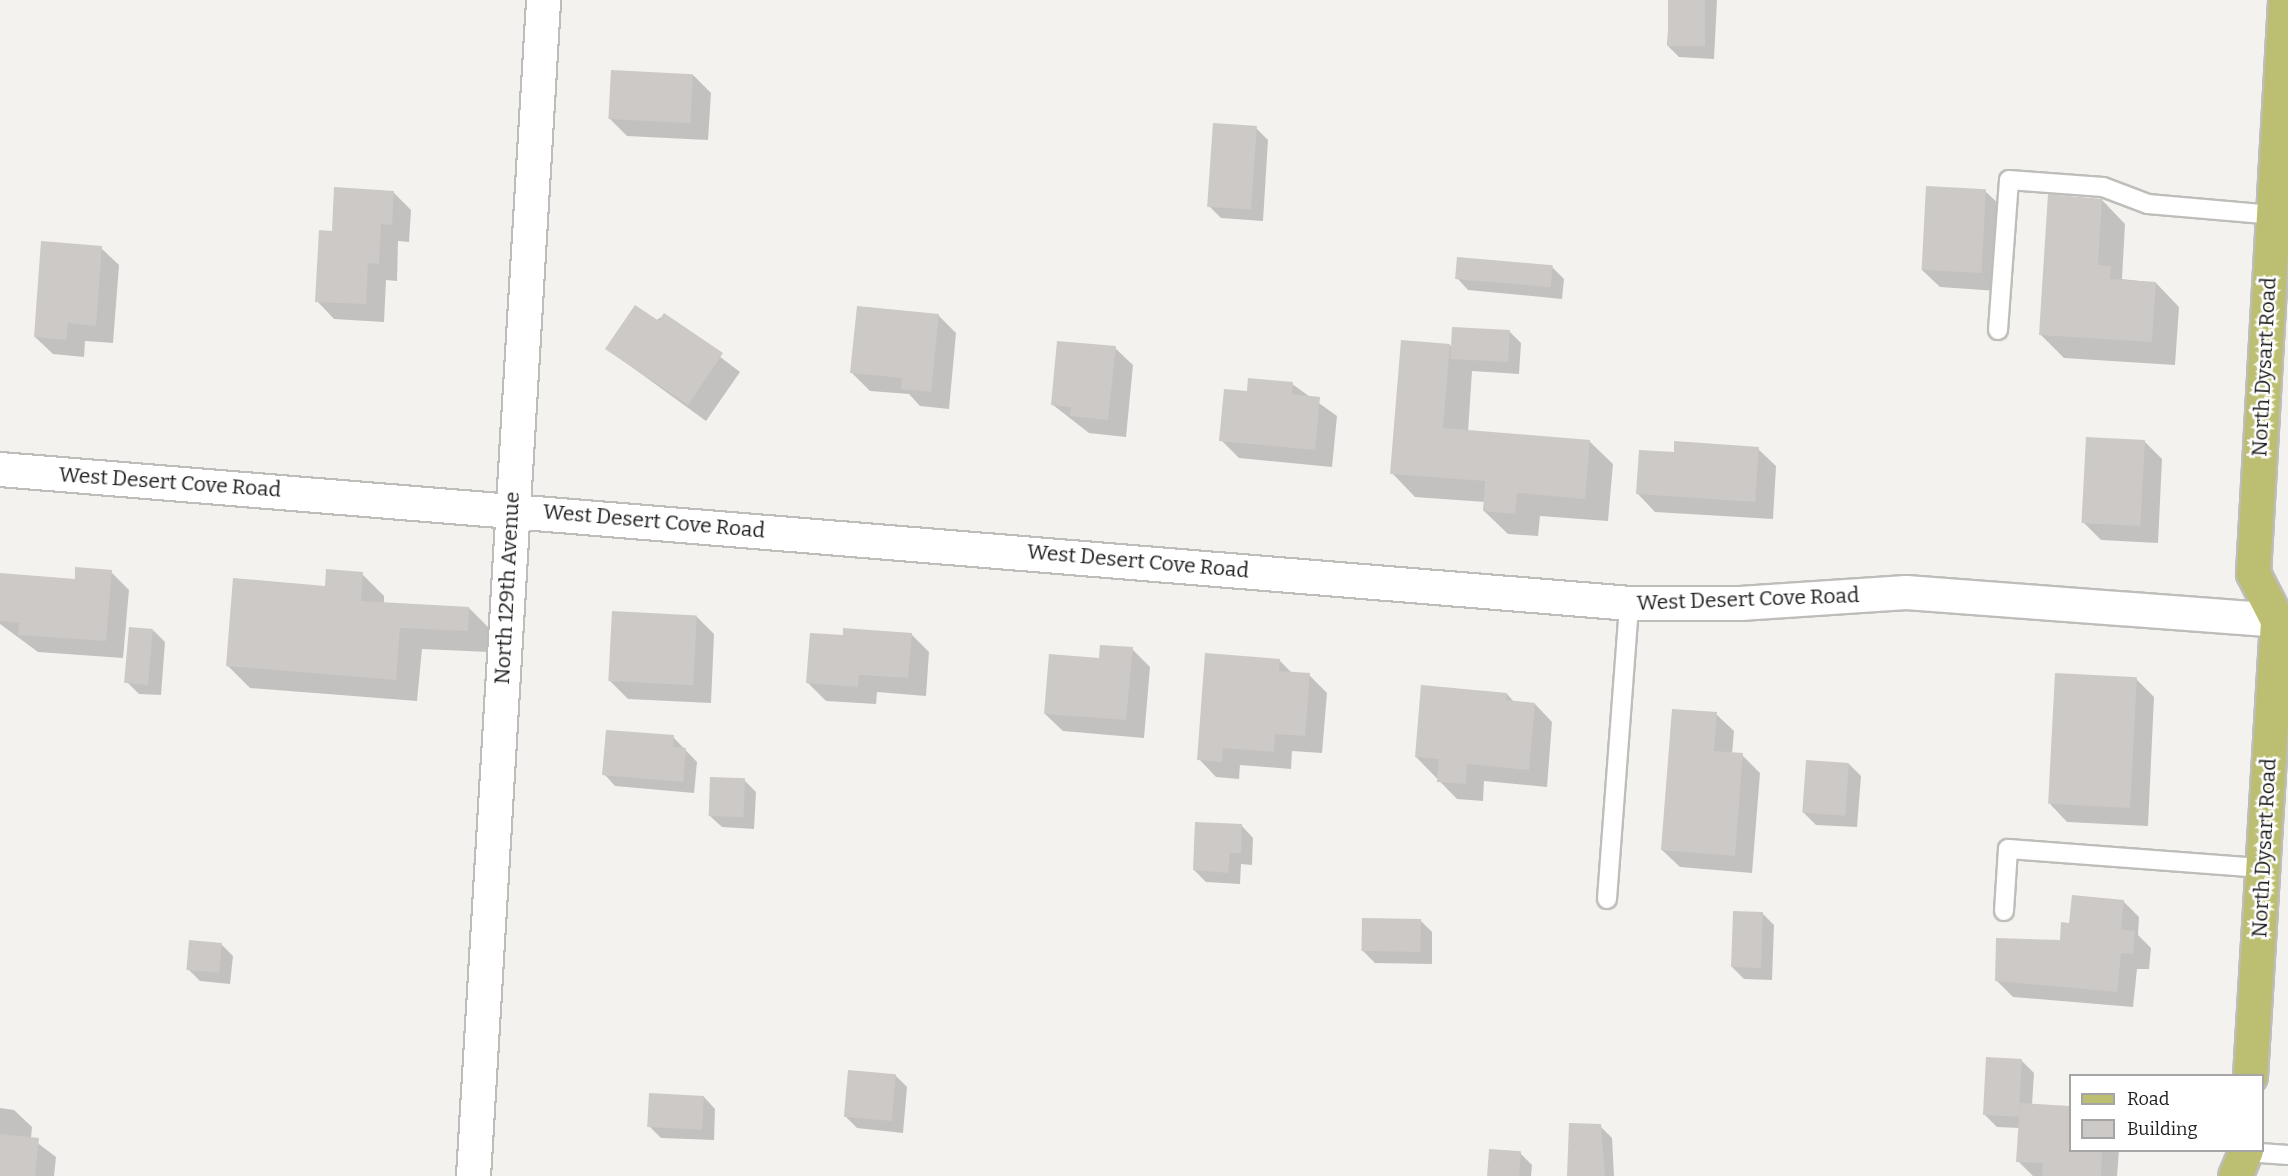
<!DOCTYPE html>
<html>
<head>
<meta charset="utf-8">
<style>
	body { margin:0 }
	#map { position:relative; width:2288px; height:1176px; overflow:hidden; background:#f3f2ef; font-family:Bitter,serif }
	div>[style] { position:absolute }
	.shadow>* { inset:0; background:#0003 }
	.building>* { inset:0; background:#ccc9c7; transform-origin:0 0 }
	.roads { filter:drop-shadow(2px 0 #bebdba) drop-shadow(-2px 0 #bebdba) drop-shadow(0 2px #bebdba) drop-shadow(0 -2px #bebdba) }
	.lane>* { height:18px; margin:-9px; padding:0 9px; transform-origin:9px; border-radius:9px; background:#fff }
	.street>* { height:33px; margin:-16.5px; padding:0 16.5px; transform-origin:16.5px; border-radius:16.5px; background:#fff }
	.primary>* { height:33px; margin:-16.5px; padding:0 16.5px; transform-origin:16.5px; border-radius:16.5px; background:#bcbf72 }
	span { translate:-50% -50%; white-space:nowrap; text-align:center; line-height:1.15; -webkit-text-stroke:5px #fff; paint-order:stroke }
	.street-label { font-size:21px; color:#1e1e1d }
	.legend { position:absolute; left:2069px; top:1074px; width:195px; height:78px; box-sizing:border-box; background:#fff; border:2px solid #a5a5a5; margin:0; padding:8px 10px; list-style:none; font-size:18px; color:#1e1e1d }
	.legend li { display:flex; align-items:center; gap:12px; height:30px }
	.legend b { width:30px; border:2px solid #a5a5a5 }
</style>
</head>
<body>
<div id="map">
	<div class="shadow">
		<i style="clip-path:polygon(1670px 0,1717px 0,1714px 59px,1679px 57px,1667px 45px)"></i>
		<i style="clip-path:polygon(693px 75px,711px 93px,708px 140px,627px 136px,609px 118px)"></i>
		<i style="clip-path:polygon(1256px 128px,1268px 140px,1263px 221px,1221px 218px,1210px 207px)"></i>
		<i style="clip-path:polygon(1985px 191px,2003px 208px,1998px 291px,1940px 287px,1922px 270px)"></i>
		<i style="clip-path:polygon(393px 192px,411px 210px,409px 242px,398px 241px,397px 281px,386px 280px,384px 322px,334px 319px,317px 301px,333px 233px)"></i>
		<i style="clip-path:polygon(2102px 200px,2125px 224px,2122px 279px,2156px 283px,2179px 307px,2175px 365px,2064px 358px,2041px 335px)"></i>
		<i style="clip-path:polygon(101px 248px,119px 265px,113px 343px,85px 341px,84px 357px,53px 354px,35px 337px)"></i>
		<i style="clip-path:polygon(1552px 267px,1564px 279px,1562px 299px,1468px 290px,1457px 278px)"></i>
		<i style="clip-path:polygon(665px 315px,740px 372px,706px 421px,607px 349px)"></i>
		<i style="clip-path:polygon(938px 315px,956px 333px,949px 409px,920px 406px,909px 394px,870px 391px,852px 373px)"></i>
		<i style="clip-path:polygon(1509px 331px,1521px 343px,1519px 374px,1472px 371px,1468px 432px,1589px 441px,1613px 464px,1608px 521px,1540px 516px,1538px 536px,1508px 534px,1484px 511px,1485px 502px,1415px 497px,1392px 473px,1449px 346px)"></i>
		<i style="clip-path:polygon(1115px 348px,1133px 365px,1126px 437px,1089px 433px,1053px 405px)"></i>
		<i style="clip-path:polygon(1292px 384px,1337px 416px,1332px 467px,1239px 458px,1221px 440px,1249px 393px)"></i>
		<i style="clip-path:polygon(2144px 441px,2162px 459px,2158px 543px,2101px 540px,2083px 522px)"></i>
		<i style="clip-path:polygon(1758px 449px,1776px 466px,1773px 519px,1655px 512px,1638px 494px,1675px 454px)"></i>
		<i style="clip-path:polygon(111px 572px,129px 590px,123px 658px,38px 652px,0 624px,0 575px,76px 581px)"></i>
		<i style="clip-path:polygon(362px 574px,384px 596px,384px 604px,469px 608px,491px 630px,489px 652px,422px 649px,417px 701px,250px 688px,228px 666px)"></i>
		<i style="clip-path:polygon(696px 616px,714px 634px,711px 703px,628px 699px,610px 681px)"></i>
		<i style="clip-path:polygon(153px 630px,165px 642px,161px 695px,139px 694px,127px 682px)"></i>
		<i style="clip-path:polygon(911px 634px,929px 652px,926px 696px,877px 692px,876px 704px,826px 701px,808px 683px,844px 637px)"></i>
		<i style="clip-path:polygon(1132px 649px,1150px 667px,1144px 738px,1063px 731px,1045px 714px)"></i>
		<i style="clip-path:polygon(1279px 660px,1292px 673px,1309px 675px,1327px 693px,1322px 753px,1292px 751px,1291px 769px,1240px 765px,1239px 779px,1216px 777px,1199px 759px)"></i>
		<i style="clip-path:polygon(2136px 679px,2154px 697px,2148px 826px,2067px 822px,2050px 804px)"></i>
		<i style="clip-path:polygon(1507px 694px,1515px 703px,1535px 704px,1552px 722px,1547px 787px,1484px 781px,1483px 801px,1457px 799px,1416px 757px)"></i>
		<i style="clip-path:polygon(1716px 714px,1734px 731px,1732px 754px,1742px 755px,1760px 773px,1752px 873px,1680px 867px,1662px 850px)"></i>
		<i style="clip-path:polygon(673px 737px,697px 762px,694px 793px,615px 786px,604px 774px)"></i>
		<i style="clip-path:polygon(1849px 764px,1861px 776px,1857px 827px,1816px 825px,1804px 813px)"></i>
		<i style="clip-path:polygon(744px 780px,756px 792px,754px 829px,722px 827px,710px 816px)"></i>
		<i style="clip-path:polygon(1242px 826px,1253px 838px,1252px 865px,1241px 864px,1240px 884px,1206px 882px,1194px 870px)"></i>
		<i style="clip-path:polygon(2123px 901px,2139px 917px,2138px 935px,2151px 948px,2149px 969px,2137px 969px,2133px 1007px,2013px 997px,1996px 980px,2061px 942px,2071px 925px)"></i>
		<i style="clip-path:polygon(1762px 913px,1774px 925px,1772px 980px,1744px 979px,1732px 967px)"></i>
		<i style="clip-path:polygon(1421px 921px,1432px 932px,1432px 964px,1375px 963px,1363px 951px)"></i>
		<i style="clip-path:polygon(221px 944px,233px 956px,230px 984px,200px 981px,188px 969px)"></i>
		<i style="clip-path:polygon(2022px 1061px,2034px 1073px,2032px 1105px,2070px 1107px,2070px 1150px,2119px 1150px,2117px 1176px,2033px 1176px,2018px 1161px,2020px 1128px,1997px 1127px,1985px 1115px)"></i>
		<i style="clip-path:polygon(895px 1075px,907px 1087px,903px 1133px,857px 1128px,845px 1116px)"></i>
		<i style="clip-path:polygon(704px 1097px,715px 1109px,714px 1140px,661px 1138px,649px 1126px)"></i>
		<i style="clip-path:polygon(0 1108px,14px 1110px,32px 1127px,31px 1138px,56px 1157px,54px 1176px,0 1176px)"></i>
		<i style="clip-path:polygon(1600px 1126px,1612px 1138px,1614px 1176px,1568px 1176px)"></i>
		<i style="clip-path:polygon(1520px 1153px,1532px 1165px,1531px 1176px,1489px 1176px)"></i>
	</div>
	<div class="building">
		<i style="left:1668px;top:0;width:37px;height:46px"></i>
		<i style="left:611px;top:70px;width:82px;height:49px;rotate:3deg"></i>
		<i style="left:1213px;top:123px;width:44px;height:84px;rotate:4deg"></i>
		<i style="left:1926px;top:186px;width:60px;height:84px;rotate:3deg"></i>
		<i style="clip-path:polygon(334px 187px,394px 191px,392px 225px,381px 224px,379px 264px,368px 263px,366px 304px,315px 302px,319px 230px,332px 231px)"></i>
		<i style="clip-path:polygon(2048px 194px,2102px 199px,2098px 265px,2111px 266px,2110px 279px,2156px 282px,2152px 342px,2039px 335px)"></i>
		<i style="clip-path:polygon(41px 241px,102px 246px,96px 326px,68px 323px,66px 340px,34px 337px)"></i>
		<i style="left:1457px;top:257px;width:96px;height:22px;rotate:5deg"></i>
		<i style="clip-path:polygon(635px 305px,659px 321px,664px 313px,723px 353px,688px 405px,605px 349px)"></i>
		<i style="clip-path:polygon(857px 306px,939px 314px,931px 392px,901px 389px,902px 378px,850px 373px)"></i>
		<i style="left:1452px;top:327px;width:58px;height:32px;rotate:3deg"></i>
		<i style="clip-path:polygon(1401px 340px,1450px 344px,1443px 428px,1590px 440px,1585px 499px,1517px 493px,1515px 514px,1483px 511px,1485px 481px,1390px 474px)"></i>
		<i style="clip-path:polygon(1057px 341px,1116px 346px,1108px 420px,1070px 416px,1071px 407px,1051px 405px)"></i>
		<i style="clip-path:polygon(1248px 378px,1293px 382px,1292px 394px,1320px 397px,1315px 450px,1219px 441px,1224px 389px,1247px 391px)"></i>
		<i style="left:2086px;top:437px;width:59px;height:86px;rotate:3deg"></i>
		<i style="clip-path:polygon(1674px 441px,1759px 447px,1755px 502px,1636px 494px,1639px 450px,1674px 452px)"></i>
		<i style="clip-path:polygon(75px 567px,112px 570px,106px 641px,18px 635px,19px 623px,0 621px,0 573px,75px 579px)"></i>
		<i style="clip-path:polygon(326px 569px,363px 572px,361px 601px,469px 607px,468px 631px,400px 628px,396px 680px,226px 666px,233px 578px,325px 586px)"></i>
		<i style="left:612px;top:611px;width:85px;height:70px;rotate:3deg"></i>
		<i style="left:129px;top:627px;width:24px;height:56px;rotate:5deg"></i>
		<i style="clip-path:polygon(843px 628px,912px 633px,908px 678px,859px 675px,858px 687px,806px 683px,810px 633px,843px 635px)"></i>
		<i style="clip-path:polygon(1100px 645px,1133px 647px,1126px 720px,1044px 714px,1049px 654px,1099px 658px)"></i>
		<i style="clip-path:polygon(1205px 653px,1280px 659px,1279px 671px,1310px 673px,1305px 736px,1275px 734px,1274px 752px,1223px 748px,1222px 762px,1197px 760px)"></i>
		<i style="left:2055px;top:673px;width:82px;height:131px;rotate:3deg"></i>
		<i style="clip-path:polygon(1421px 685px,1507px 693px,1506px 700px,1535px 703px,1529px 770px,1467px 764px,1466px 784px,1437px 782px,1439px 759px,1415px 757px)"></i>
		<i style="clip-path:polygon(1672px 709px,1717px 712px,1714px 751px,1743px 753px,1735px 856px,1661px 850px)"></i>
		<i style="clip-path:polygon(606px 730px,674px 735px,673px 747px,686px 748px,683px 782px,602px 775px)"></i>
		<i style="left:1806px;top:760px;width:43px;height:53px;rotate:4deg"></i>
		<i style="left:710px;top:777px;width:35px;height:39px;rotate:2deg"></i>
		<i style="clip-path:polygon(1195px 822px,1242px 824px,1241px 853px,1230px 853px,1228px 873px,1193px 870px)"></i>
		<i style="clip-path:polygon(2072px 895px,2124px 900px,2121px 929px,2135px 931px,2133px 954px,2121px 953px,2117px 992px,1995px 981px,1996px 938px,2060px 940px,2061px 922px,2069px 923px)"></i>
		<i style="left:1733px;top:911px;width:30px;height:56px;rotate:2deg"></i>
		<i style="left:1362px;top:918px;width:59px;height:33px;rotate:1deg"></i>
		<i style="left:189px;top:940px;width:33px;height:30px;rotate:5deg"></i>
		<i style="left:1986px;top:1057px;width:36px;height:58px;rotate:3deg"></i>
		<i style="left:848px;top:1070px;width:48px;height:47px;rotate:5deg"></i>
		<i style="left:649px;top:1093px;width:55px;height:34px;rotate:3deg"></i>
		<i style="clip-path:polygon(2020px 1103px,2070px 1106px,2070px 1150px,2102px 1150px,2101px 1176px,2042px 1176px,2043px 1163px,2016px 1162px)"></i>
		<i style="clip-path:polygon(1569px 1123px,1601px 1124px,1605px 1176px,1567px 1176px)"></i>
		<i style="clip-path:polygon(0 1134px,39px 1138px,35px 1176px,0 1176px)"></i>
		<i style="left:1489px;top:1149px;width:32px;height:27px;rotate:4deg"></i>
	</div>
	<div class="roads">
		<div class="lane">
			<i style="left:1998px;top:330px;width:150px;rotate:-85.8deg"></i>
			<i style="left:2009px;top:180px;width:94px;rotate:4.3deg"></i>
			<i style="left:2103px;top:187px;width:48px;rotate:20.7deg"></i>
			<i style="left:2148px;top:204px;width:125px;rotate:5deg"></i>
			<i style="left:1607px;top:899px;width:297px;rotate:-85.7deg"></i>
			<i style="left:2004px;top:911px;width:62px;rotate:-86.3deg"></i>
			<i style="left:2008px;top:849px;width:256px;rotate:4.3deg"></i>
			<i style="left:2246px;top:1152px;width:42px;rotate:4.1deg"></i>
		</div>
		<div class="street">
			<i style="left:0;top:469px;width:1635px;rotate:4.7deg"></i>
			<i style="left:1629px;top:603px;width:111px"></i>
			<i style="left:1740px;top:603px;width:166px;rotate:-3.8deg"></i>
			<i style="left:1906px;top:592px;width:372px;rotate:4.3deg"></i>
			<i style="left:473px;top:1176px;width:1178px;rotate:-86.59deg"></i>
		</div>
		<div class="primary">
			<i style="left:2250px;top:1076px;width:457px;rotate:-86.6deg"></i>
			<i style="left:2277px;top:620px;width:53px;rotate:-117.1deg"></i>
			<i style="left:2253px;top:573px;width:574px;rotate:-86.8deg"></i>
			<i style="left:2235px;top:1176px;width:28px;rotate:-67deg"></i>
		</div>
	</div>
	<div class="street-label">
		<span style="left:2264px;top:367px;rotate:-87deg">North Dysart Road</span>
		<span style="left:170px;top:482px;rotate:4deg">West Desert Cove Road</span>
		<span style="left:654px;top:521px;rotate:5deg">West Desert Cove Road</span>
		<span style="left:1138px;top:561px;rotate:5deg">West Desert Cove Road</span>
		<span style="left:507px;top:588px;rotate:-87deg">North 129th Avenue</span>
		<span style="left:1748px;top:599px;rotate:-2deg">West Desert Cove Road</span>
		<span style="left:2264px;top:848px;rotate:-87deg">North Dysart Road</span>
	</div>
	<ul class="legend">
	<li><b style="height:8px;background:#bcbf72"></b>Road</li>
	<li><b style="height:16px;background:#ccc9c7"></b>Building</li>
	</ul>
</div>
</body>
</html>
